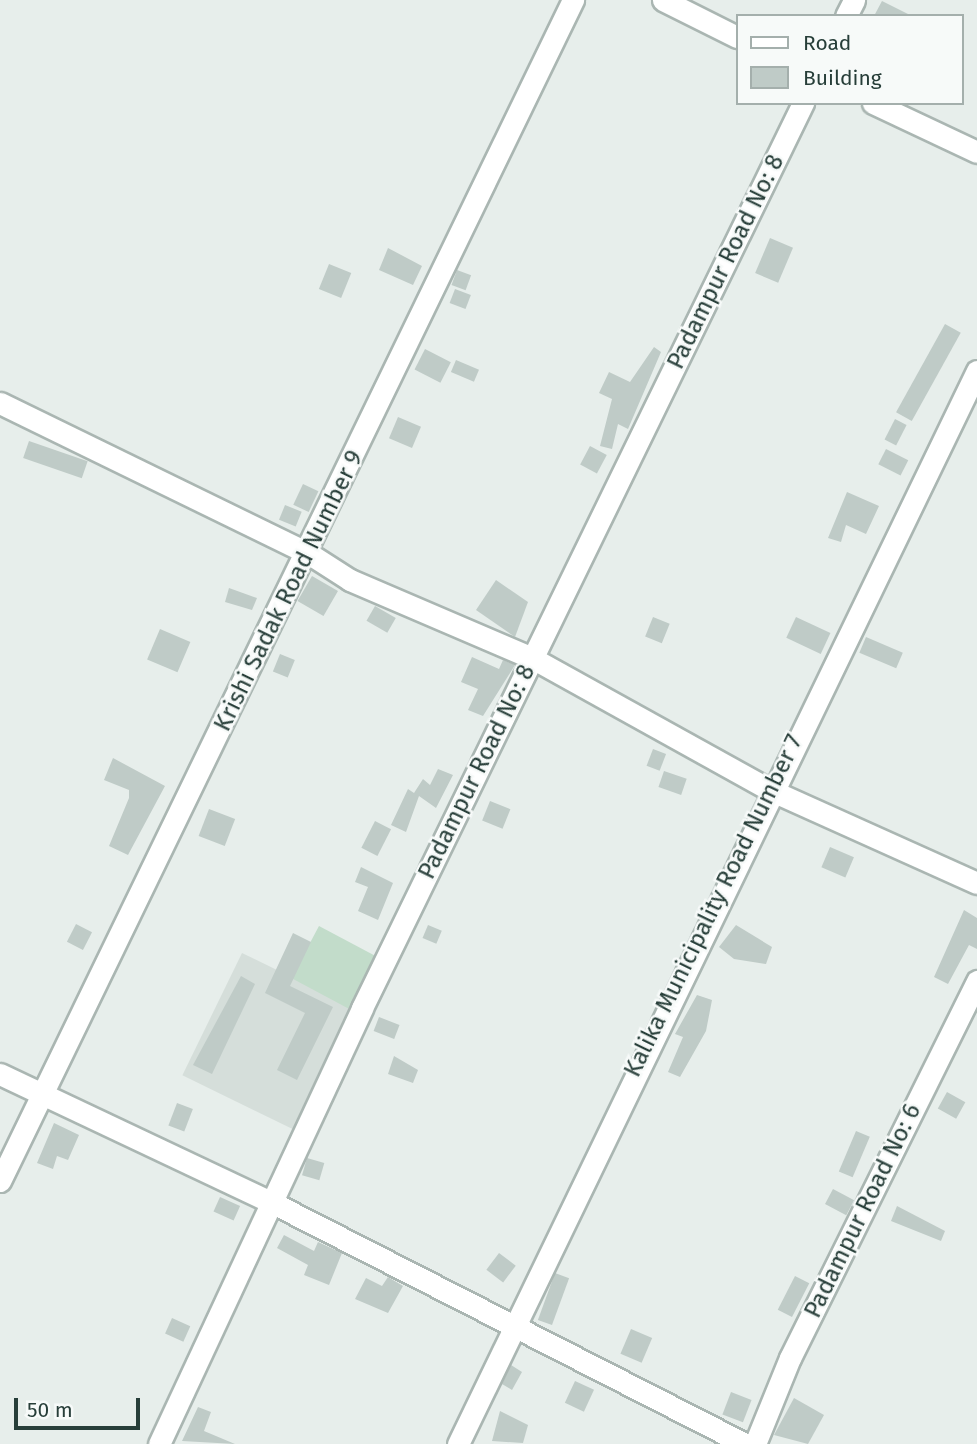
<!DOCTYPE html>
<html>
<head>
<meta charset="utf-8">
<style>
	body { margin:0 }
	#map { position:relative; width:977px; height:1444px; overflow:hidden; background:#e7eeeb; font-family:"Fira Sans",sans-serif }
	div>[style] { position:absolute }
	.built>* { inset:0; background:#d5deda; transform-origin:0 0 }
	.green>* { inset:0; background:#c2dcca; transform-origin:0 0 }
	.building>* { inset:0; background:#bfcbc7; transform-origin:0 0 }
	.roads { filter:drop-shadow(2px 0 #aab6b2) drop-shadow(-2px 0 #aab6b2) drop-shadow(0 2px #aab6b2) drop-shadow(0 -2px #aab6b2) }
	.minor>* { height:21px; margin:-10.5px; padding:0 10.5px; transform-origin:10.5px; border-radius:10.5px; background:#fff }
	.tertiary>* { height:21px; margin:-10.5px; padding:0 10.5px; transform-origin:10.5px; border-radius:10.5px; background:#fff }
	span { translate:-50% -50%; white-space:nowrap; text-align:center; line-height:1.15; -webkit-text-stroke:5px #f7faf9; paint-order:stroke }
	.street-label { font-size:24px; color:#273e39 }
	.legend { position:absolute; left:736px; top:14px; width:228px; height:91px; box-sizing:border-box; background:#f7faf9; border:2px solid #a4afac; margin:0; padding:9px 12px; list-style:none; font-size:21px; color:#273e39 }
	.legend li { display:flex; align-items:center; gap:14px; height:35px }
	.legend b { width:35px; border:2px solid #a4afac }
	.scale { position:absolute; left:14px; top:1398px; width:126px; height:32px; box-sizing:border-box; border:4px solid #273e39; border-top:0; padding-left:9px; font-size:21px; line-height:24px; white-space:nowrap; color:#273e39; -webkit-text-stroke:5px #f7faf9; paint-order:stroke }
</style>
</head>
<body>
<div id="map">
	<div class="built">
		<i style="left:242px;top:953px;width:130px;height:136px;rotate:26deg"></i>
	</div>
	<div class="green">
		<i style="left:319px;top:926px;width:72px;height:59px;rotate:28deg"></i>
	</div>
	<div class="building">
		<i style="clip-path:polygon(882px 1px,912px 16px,874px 16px)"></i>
		<i style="left:770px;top:238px;width:25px;height:38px;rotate:23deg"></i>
		<i style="clip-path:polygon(388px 248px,422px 266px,413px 285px,379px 270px)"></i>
		<i style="left:329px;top:264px;width:24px;height:27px;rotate:22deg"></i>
		<i style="left:457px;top:270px;width:15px;height:16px;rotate:20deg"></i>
		<i style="left:455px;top:289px;width:17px;height:15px;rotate:21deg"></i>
		<i style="left:945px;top:324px;width:18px;height:101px;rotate:29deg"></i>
		<i style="clip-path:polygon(654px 347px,661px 352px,628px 429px,618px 424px,612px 449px,600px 446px,612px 399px,599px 393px,609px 372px,630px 382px)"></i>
		<i style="left:425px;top:349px;width:29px;height:23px;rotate:27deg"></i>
		<i style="left:456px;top:360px;width:25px;height:13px;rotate:23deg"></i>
		<i style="left:398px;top:417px;width:25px;height:23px;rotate:23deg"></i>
		<i style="left:895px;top:419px;width:13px;height:23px;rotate:27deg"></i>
		<i style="left:29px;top:441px;width:62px;height:18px;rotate:19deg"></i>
		<i style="left:590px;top:446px;width:19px;height:21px;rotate:28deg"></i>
		<i style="left:886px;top:449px;width:25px;height:17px;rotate:27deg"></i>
		<i style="left:303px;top:484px;width:17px;height:23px;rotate:25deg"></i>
		<i style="clip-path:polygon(847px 492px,879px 506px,866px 534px,846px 525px,841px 542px,828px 538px)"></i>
		<i style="left:285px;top:505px;width:18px;height:16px;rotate:22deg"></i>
		<i style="left:312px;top:576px;width:30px;height:29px;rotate:30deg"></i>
		<i style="clip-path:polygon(496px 580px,528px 602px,515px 637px,476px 610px)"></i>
		<i style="clip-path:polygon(229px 588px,257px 598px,252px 610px,225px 602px)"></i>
		<i style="left:375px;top:606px;width:24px;height:17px;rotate:30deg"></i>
		<i style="left:653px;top:617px;width:18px;height:21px;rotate:22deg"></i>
		<i style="left:796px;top:617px;width:38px;height:23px;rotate:25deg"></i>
		<i style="left:160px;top:629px;width:33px;height:33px;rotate:23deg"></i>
		<i style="left:866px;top:637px;width:40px;height:17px;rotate:23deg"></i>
		<i style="left:280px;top:654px;width:16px;height:19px;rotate:22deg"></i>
		<i style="clip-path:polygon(472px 657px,499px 669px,503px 660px,515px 665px,483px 716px,468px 710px,478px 689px,461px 682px)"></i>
		<i style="left:653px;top:749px;width:14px;height:18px;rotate:21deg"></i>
		<i style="clip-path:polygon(113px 758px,165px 786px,128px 855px,109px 846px,129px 798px,129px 790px,104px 780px)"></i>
		<i style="clip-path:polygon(438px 769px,453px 775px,436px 808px,419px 796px,406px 832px,391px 825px,408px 789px,414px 793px,423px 779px,430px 785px)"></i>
		<i style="left:664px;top:771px;width:24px;height:17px;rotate:19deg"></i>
		<i style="left:490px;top:801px;width:22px;height:21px;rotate:22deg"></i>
		<i style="left:209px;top:809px;width:28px;height:29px;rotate:21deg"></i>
		<i style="left:375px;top:821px;width:18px;height:30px;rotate:27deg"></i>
		<i style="left:830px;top:847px;width:26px;height:22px;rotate:23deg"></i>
		<i style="clip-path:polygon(361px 867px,393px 883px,378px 920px,358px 911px,368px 887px,355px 882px)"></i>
		<i style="clip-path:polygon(964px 910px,977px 918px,977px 949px,969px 945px,948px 984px,934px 977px)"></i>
		<i style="left:76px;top:924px;width:18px;height:20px;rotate:27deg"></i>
		<i style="left:428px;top:925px;width:15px;height:14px;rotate:23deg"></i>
		<i style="clip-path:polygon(736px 925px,772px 947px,766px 964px,734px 959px,719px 947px)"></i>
		<i style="clip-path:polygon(293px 933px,311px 942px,290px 986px,333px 1007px,297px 1080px,277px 1070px,305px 1013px,265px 993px)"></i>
		<i style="clip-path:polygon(241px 976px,255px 984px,212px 1074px,193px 1065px)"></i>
		<i style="clip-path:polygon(697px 995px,712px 1000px,706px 1031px,680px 1077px,668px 1072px,683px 1037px,675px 1034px)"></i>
		<i style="left:379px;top:1017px;width:22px;height:15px;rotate:21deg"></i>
		<i style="clip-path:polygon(394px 1056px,418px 1070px,413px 1083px,388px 1074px)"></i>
		<i style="left:947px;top:1092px;width:21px;height:19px;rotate:29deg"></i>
		<i style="left:177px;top:1103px;width:17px;height:24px;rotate:21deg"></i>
		<i style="clip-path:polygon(54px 1123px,79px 1135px,68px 1160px,57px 1156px,53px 1169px,37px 1163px)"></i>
		<i style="left:856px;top:1131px;width:15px;height:44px;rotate:23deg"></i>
		<i style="left:307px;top:1158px;width:18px;height:18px;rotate:16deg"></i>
		<i style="left:833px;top:1189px;width:24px;height:17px;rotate:28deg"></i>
		<i style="left:220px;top:1197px;width:22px;height:16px;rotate:24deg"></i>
		<i style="clip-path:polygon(897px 1206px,945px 1231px,941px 1241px,891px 1221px)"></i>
		<i style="clip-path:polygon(284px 1235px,314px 1251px,318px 1242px,342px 1253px,329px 1285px,304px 1275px,308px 1265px,277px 1248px)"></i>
		<i style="left:499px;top:1253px;width:21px;height:21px;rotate:37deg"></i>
		<i style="left:555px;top:1273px;width:15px;height:50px;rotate:20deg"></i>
		<i style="left:795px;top:1276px;width:16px;height:38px;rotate:27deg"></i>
		<i style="clip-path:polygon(388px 1277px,403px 1286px,388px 1313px,355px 1299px,366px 1278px,382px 1286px)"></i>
		<i style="left:172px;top:1318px;width:20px;height:17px;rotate:24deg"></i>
		<i style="left:631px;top:1329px;width:23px;height:27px;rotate:23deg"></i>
		<i style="clip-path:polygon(511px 1365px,522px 1372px,512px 1390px,502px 1384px)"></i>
		<i style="left:575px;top:1381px;width:21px;height:24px;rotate:25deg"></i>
		<i style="left:731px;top:1392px;width:22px;height:24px;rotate:21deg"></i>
		<i style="clip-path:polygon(794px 1398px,824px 1415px,808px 1444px,774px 1435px)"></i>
		<i style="clip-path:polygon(198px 1407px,211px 1412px,204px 1431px,235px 1444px,182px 1441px)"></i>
		<i style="clip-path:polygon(500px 1411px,528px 1425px,523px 1443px,492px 1441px)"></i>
	</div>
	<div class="roads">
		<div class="minor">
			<i style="left:663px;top:0;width:83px;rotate:26.6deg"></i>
			<i style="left:846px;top:16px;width:18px;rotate:-63deg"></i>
			<i style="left:873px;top:103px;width:115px;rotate:25.2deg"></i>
			<i style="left:0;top:403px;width:343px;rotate:26deg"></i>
			<i style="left:308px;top:553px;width:50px;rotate:32.7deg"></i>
			<i style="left:350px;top:580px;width:198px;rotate:23.2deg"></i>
			<i style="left:532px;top:658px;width:272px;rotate:29deg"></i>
			<i style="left:770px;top:790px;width:227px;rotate:24.2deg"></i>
			<i style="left:0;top:1074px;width:300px;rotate:25.3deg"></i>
			<i style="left:271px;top:1202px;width:532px;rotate:27.05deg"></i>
			<i style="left:159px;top:1444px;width:481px;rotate:-65deg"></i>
			<i style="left:362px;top:1008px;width:1007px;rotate:-64.02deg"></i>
			<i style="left:458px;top:1444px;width:1192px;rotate:-64.19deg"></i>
			<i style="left:755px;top:1444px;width:93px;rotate:-67.9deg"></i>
			<i style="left:790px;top:1358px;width:421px;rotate:-63.6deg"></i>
		</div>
		<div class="tertiary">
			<i style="left:0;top:1181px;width:1313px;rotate:-64.12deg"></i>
		</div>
	</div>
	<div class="street-label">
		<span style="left:726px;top:262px;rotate:-64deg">Padampur Road No: 8</span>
		<span style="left:289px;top:591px;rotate:-64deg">Krishi Sadak Road Number 9</span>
		<span style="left:477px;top:772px;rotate:-64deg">Padampur Road No: 8</span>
		<span style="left:714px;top:906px;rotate:-64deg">Kalika Municipality Road Number 7</span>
		<span style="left:863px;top:1211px;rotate:-64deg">Padampur Road No: 6</span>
	</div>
	<ul class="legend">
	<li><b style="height:9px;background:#fff"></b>Road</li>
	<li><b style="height:19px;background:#bfcbc7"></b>Building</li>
	</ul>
	<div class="scale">50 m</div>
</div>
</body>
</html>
